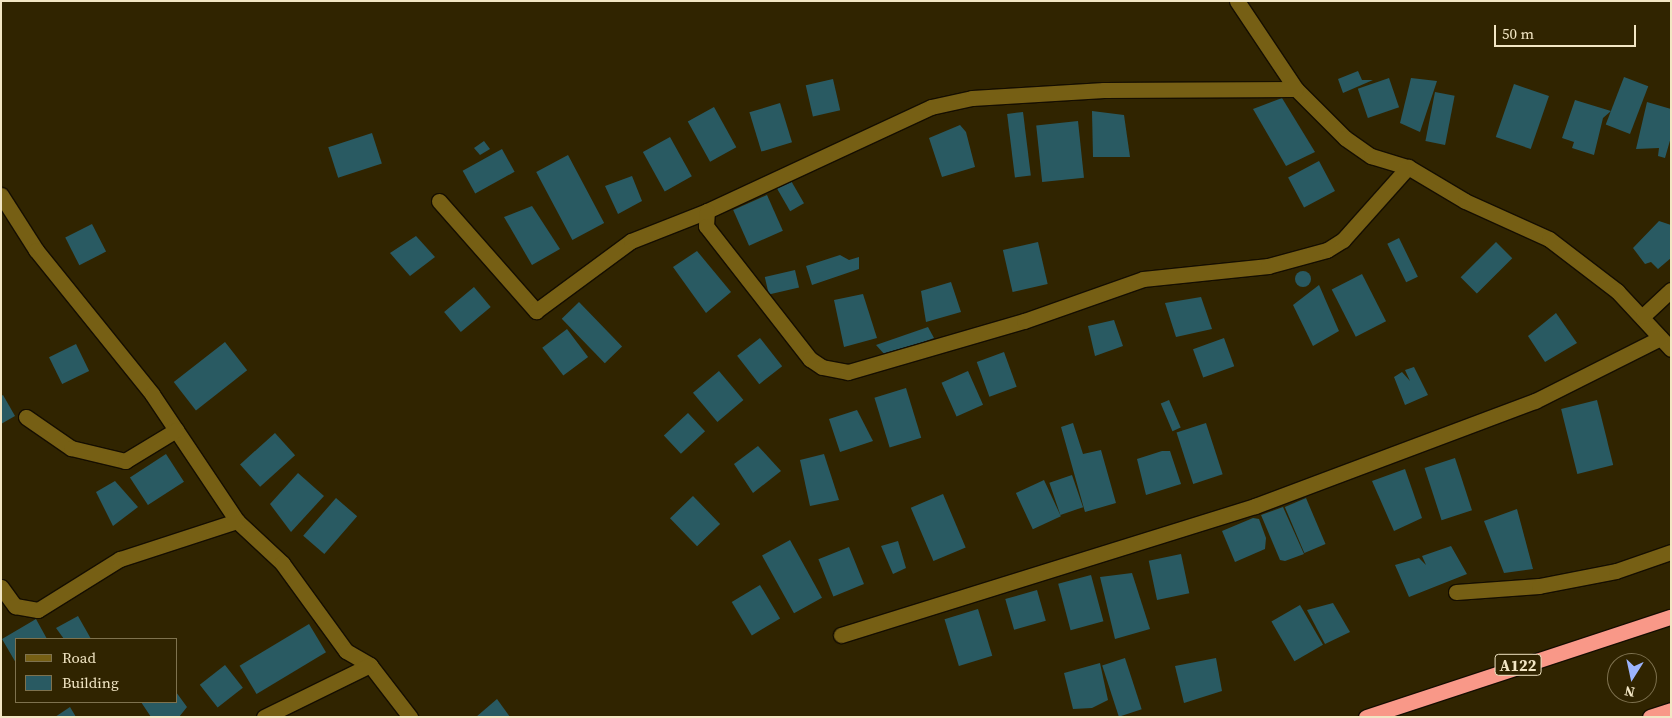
<!DOCTYPE html>
<html>
<head>
<meta charset="utf-8">
<style>
	body { margin:0 }
	#map { position:relative; width:1672px; height:718px; overflow:hidden; background:#302400; font-family:"Source Serif 4",serif }
	div>[style] { position:absolute }
	.building>* { inset:0; background:#295a62; transform-origin:0 0 }
	.round { border-radius:50% }
	.roads { filter:drop-shadow(1px 0 #150e00) drop-shadow(-1px 0 #150e00) drop-shadow(0 1px #150e00) drop-shadow(0 -1px #150e00) }
	.minor>* { height:15px; margin:-7.5px; padding:0 7.5px; transform-origin:7.5px; border-radius:7.5px; background:#765f14 }
	.highway>* { height:15px; margin:-7.5px; padding:0 7.5px; transform-origin:7.5px; border-radius:7.5px; background:#f99888 }
	span { translate:-50% -50%; white-space:nowrap; text-align:center; line-height:1.15; -webkit-text-stroke:4px #302400; paint-order:stroke }
	.shield-label span { padding:1px 4px; background:#302400; border:1px solid; border-radius:4px; -webkit-text-stroke-width:0 }
	.shield-label { font-size:16px; color:#f2e6c4; font-weight:700 }
	.frame { position:absolute; inset:0; border:2px solid #f2e6c4; pointer-events:none }
	.legend { position:absolute; left:15px; top:638px; width:162px; height:65px; box-sizing:border-box; background:#302400; border:1px solid #7e724e; margin:0; padding:6px 9px; list-style:none; font-size:15px; color:#f2e6c4 }
	.legend li { display:flex; align-items:center; gap:10px; height:25px }
	.legend b { width:25px; border:1px solid #7e724e }
	.north { position:absolute; left:1607px; top:653px; width:50px; height:50px; box-sizing:border-box; background:#302400; border:1px solid #7e724e; border-radius:50%; rotate:190deg; font-size:14px; font-weight:700; line-height:20px; text-align:center; color:#f2e6c4 }
	.north::after { content:''; display:block; margin:auto; width:18px; height:22px; background:#9cb4fd; clip-path:polygon(50% 0,100% 100%,50% 72%,0 100%) }
	.scale { position:absolute; left:1494px; top:25px; width:142px; height:22px; box-sizing:border-box; border:2px solid #f2e6c4; border-top:0; padding-left:6px; font-size:15px; line-height:18px; white-space:nowrap; color:#f2e6c4; -webkit-text-stroke:4px #302400; paint-order:stroke }
</style>
</head>
<body>
<div id="map">
	<div class="building">
		<i style="clip-path:polygon(1358px 71px,1362px 80px,1373px 80px,1343px 93px,1338px 79px)"></i>
		<i style="left:1624px;top:77px;width:26px;height:51px;rotate:21deg"></i>
		<i style="left:1389px;top:78px;width:31px;height:33px;rotate:71deg"></i>
		<i style="clip-path:polygon(1411px 78px,1437px 81px,1420px 132px,1400px 123px)"></i>
		<i style="left:833px;top:79px;width:32px;height:28px;rotate:77deg"></i>
		<i style="left:1514px;top:84px;width:37px;height:56px;rotate:19deg"></i>
		<i style="left:1435px;top:92px;width:20px;height:50px;rotate:11deg"></i>
		<i style="clip-path:polygon(1282px 98px,1315px 152px,1286px 166px,1253px 109px)"></i>
		<i style="clip-path:polygon(1575px 100px,1611px 111px,1603px 118px,1594px 155px,1572px 148px,1574px 142px,1562px 138px)"></i>
		<i style="clip-path:polygon(1647px 102px,1671px 109px,1671px 137px,1665px 158px,1658px 156px,1659px 148px,1636px 149px)"></i>
		<i style="left:780px;top:103px;width:41px;height:32px;rotate:73deg"></i>
		<i style="left:714px;top:107px;width:46px;height:30px;rotate:61deg"></i>
		<i style="clip-path:polygon(1092px 111px,1124px 115px,1130px 157px,1093px 157px)"></i>
		<i style="left:1023px;top:112px;width:64px;height:16px;rotate:83deg"></i>
		<i style="left:1078px;top:121px;width:57px;height:42px;rotate:84deg"></i>
		<i style="clip-path:polygon(960px 125px,966px 132px,975px 167px,942px 177px,929px 138px)"></i>
		<i style="left:372px;top:133px;width:32px;height:46px;rotate:72deg"></i>
		<i style="left:670px;top:137px;width:45px;height:31px;rotate:61deg"></i>
		<i style="clip-path:polygon(484px 141px,490px 149px,480px 155px,474px 148px)"></i>
		<i style="left:502px;top:149px;width:26px;height:45px;rotate:61deg"></i>
		<i style="left:568px;top:155px;width:77px;height:36px;rotate:62deg"></i>
		<i style="left:1319px;top:161px;width:34px;height:35px;rotate:62deg"></i>
		<i style="clip-path:polygon(632px 176px,642px 201px,618px 214px,605px 186px)"></i>
		<i style="left:790px;top:179px;width:28px;height:16px;rotate:60deg"></i>
		<i style="left:767px;top:195px;width:39px;height:37px;rotate:66deg"></i>
		<i style="clip-path:polygon(532px 206px,560px 249px,532px 265px,504px 217px)"></i>
		<i style="clip-path:polygon(1659px 221px,1671px 225px,1671px 258px,1658px 269px,1651px 262px,1645px 264px,1633px 248px)"></i>
		<i style="left:92px;top:224px;width:31px;height:30px;rotate:63deg"></i>
		<i style="clip-path:polygon(416px 236px,435px 257px,410px 276px,390px 253px)"></i>
		<i style="left:1399px;top:238px;width:43px;height:13px;rotate:64deg"></i>
		<i style="left:1038px;top:242px;width:43px;height:36px;rotate:77deg"></i>
		<i style="left:1496px;top:242px;width:23px;height:50px;rotate:45deg"></i>
		<i style="clip-path:polygon(697px 251px,731px 292px,706px 313px,673px 267px)"></i>
		<i style="clip-path:polygon(840px 255px,849px 260px,859px 257px,859px 269px,812px 285px,806px 266px)"></i>
		<i style="left:795px;top:270px;width:18px;height:31px;rotate:77deg"></i>
		<i class="round" style="left:1295px;top:271px;width:16px;height:16px"></i>
		<i style="left:1362px;top:274px;width:53px;height:34px;rotate:63deg"></i>
		<i style="clip-path:polygon(951px 282px,961px 312px,926px 322px,921px 291px)"></i>
		<i style="clip-path:polygon(1319px 285px,1339px 331px,1313px 346px,1293px 305px)"></i>
		<i style="left:474px;top:287px;width:26px;height:39px;rotate:50deg"></i>
		<i style="clip-path:polygon(863px 294px,877px 338px,844px 347px,834px 300px)"></i>
		<i style="clip-path:polygon(1201px 297px,1212px 329px,1176px 337px,1165px 303px)"></i>
		<i style="left:579px;top:302px;width:62px;height:24px;rotate:46deg"></i>
		<i style="clip-path:polygon(1556px 313px,1577px 343px,1545px 362px,1528px 336px)"></i>
		<i style="clip-path:polygon(1114px 320px,1123px 346px,1095px 356px,1088px 326px)"></i>
		<i style="clip-path:polygon(928px 327px,934px 338px,886px 356px,876px 345px)"></i>
		<i style="left:567px;top:329px;width:35px;height:31px;rotate:53deg"></i>
		<i style="left:760px;top:338px;width:36px;height:29px;rotate:52deg"></i>
		<i style="left:1224px;top:338px;width:30px;height:33px;rotate:70deg"></i>
		<i style="left:225px;top:342px;width:36px;height:65px;rotate:52deg"></i>
		<i style="left:76px;top:344px;width:30px;height:30px;rotate:64deg"></i>
		<i style="left:1004px;top:352px;width:37px;height:29px;rotate:70deg"></i>
		<i style="clip-path:polygon(1414px 367px,1428px 395px,1405px 405px,1394px 377px,1402px 372px,1410px 381px,1405px 370px)"></i>
		<i style="left:719px;top:371px;width:38px;height:34px;rotate:50deg"></i>
		<i style="left:968px;top:371px;width:37px;height:29px;rotate:66deg"></i>
		<i style="left:906px;top:388px;width:52px;height:33px;rotate:73deg"></i>
		<i style="clip-path:polygon(3px 395px,15px 416px,1px 424px,1px 396px)"></i>
		<i style="left:1169px;top:400px;width:30px;height:9px;rotate:67deg"></i>
		<i style="left:1597px;top:400px;width:67px;height:37px;rotate:76deg"></i>
		<i style="clip-path:polygon(857px 410px,873px 441px,840px 452px,829px 419px)"></i>
		<i style="left:688px;top:413px;width:25px;height:33px;rotate:47deg"></i>
		<i style="clip-path:polygon(1073px 423px,1083px 454px,1101px 450px,1116px 503px,1085px 512px,1061px 427px)"></i>
		<i style="left:1206px;top:423px;width:54px;height:31px;rotate:72deg"></i>
		<i style="left:275px;top:433px;width:30px;height:47px;rotate:48deg"></i>
		<i style="clip-path:polygon(758px 446px,781px 471px,753px 493px,734px 464px)"></i>
		<i style="clip-path:polygon(1162px 451px,1170px 451px,1181px 484px,1146px 495px,1137px 459px)"></i>
		<i style="left:166px;top:454px;width:33px;height:43px;rotate:57deg"></i>
		<i style="clip-path:polygon(824px 454px,839px 500px,810px 506px,800px 460px)"></i>
		<i style="left:1455px;top:458px;width:55px;height:32px;rotate:72deg"></i>
		<i style="clip-path:polygon(1405px 469px,1422px 518px,1394px 531px,1372px 481px)"></i>
		<i style="clip-path:polygon(298px 473px,324px 496px,291px 532px,270px 504px)"></i>
		<i style="left:1072px;top:475px;width:34px;height:24px;rotate:71deg"></i>
		<i style="left:1044px;top:480px;width:40px;height:31px;rotate:65deg"></i>
		<i style="clip-path:polygon(115px 481px,138px 507px,113px 526px,96px 492px)"></i>
		<i style="left:943px;top:494px;width:58px;height:35px;rotate:67deg"></i>
		<i style="left:693px;top:496px;width:39px;height:32px;rotate:46deg"></i>
		<i style="left:336px;top:498px;width:28px;height:50px;rotate:41deg"></i>
		<i style="left:1306px;top:498px;width:50px;height:23px;rotate:67deg"></i>
		<i style="clip-path:polygon(1283px 507px,1304px 554px,1285px 561px,1280px 560px,1261px 515px)"></i>
		<i style="clip-path:polygon(1517px 509px,1533px 569px,1504px 573px,1484px 521px)"></i>
		<i style="clip-path:polygon(1253px 518px,1259px 519px,1266px 538px,1265px 549px,1235px 562px,1222px 531px)"></i>
		<i style="left:790px;top:540px;width:66px;height:32px;rotate:61deg"></i>
		<i style="clip-path:polygon(898px 541px,906px 568px,893px 574px,881px 546px)"></i>
		<i style="clip-path:polygon(1451px 546px,1467px 574px,1409px 597px,1395px 565px,1419px 558px,1426px 565px,1422px 556px)"></i>
		<i style="left:849px;top:547px;width:40px;height:33px;rotate:68deg"></i>
		<i style="left:1181px;top:554px;width:40px;height:33px;rotate:78deg"></i>
		<i style="clip-path:polygon(1132px 573px,1150px 629px,1115px 639px,1100px 577px)"></i>
		<i style="left:1091px;top:575px;width:48px;height:34px;rotate:75deg"></i>
		<i style="left:760px;top:585px;width:39px;height:33px;rotate:59deg"></i>
		<i style="left:1037px;top:590px;width:32px;height:33px;rotate:74deg"></i>
		<i style="clip-path:polygon(1333px 603px,1350px 632px,1325px 644px,1307px 610px)"></i>
		<i style="left:1300px;top:605px;width:46px;height:33px;rotate:60deg"></i>
		<i style="left:978px;top:609px;width:49px;height:35px;rotate:73deg"></i>
		<i style="clip-path:polygon(78px 616px,91px 639px,64px 639px,56px 628px)"></i>
		<i style="clip-path:polygon(36px 619px,47px 639px,16px 639px,16px 663px,2px 639px)"></i>
		<i style="left:309px;top:624px;width:33px;height:81px;rotate:59deg"></i>
		<i style="left:1125px;top:658px;width:54px;height:24px;rotate:72deg"></i>
		<i style="clip-path:polygon(1216px 658px,1222px 691px,1184px 703px,1175px 666px)"></i>
		<i style="clip-path:polygon(1100px 663px,1108px 700px,1092px 708px,1073px 709px,1064px 673px)"></i>
		<i style="left:225px;top:665px;width:29px;height:32px;rotate:52deg"></i>
		<i style="clip-path:polygon(176px 692px,187px 707px,179px 717px,151px 717px,141px 702px,176px 702px)"></i>
		<i style="clip-path:polygon(497px 699px,510px 717px,476px 717px)"></i>
		<i style="clip-path:polygon(70px 707px,76px 717px,55px 717px)"></i>
	</div>
	<div class="roads">
		<div class="minor">
			<i style="left:1237px;top:1px;width:106px;rotate:56.2deg"></i>
			<i style="left:1296px;top:89px;width:69px;rotate:45deg"></i>
			<i style="left:1345px;top:138px;width:32px;rotate:35deg"></i>
			<i style="left:1371px;top:156px;width:39px;rotate:17deg"></i>
			<i style="left:1408px;top:167px;width:66px;rotate:30.8deg"></i>
			<i style="left:1465px;top:201px;width:92px;rotate:24.3deg"></i>
			<i style="left:1549px;top:239px;width:86px;rotate:37.4deg"></i>
			<i style="left:1617px;top:291px;width:79px;rotate:47deg"></i>
			<i style="left:1px;top:195px;width:65px;rotate:57.5deg"></i>
			<i style="left:36px;top:250px;width:185px;rotate:51.1deg"></i>
			<i style="left:152px;top:394px;width:153px;rotate:56.2deg"></i>
			<i style="left:237px;top:521px;width:62px;rotate:43deg"></i>
			<i style="left:282px;top:563px;width:109px;rotate:54deg"></i>
			<i style="left:346px;top:651px;width:28px;rotate:30deg"></i>
			<i style="left:370px;top:665px;width:66px;rotate:52.4deg"></i>
			<i style="left:439px;top:201px;width:147px;rotate:48.6deg"></i>
			<i style="left:536px;top:311px;width:118px;rotate:-36.4deg"></i>
			<i style="left:631px;top:241px;width:82px;rotate:-21.5deg"></i>
			<i style="left:707px;top:211px;width:247px;rotate:-24.9deg"></i>
			<i style="left:931px;top:107px;width:42px;rotate:-12.4deg"></i>
			<i style="left:972px;top:98px;width:132px;rotate:-3.5deg"></i>
			<i style="left:1104px;top:90px;width:192px;rotate:-0.3deg"></i>
			<i style="left:707px;top:211px;width:15px;rotate:94deg"></i>
			<i style="left:706px;top:226px;width:169px;rotate:52deg"></i>
			<i style="left:810px;top:359px;width:14px;rotate:34deg"></i>
			<i style="left:822px;top:367px;width:26px;rotate:11deg"></i>
			<i style="left:848px;top:372px;width:183px;rotate:-16.2deg"></i>
			<i style="left:1024px;top:321px;width:126px;rotate:-19.4deg"></i>
			<i style="left:1143px;top:279px;width:126px;rotate:-5.9deg"></i>
			<i style="left:1268px;top:266px;width:61px;rotate:-15.2deg"></i>
			<i style="left:1327px;top:250px;width:19px;rotate:-32deg"></i>
			<i style="left:1343px;top:240px;width:98px;rotate:-48.3deg"></i>
			<i style="left:1643px;top:316px;width:38px;rotate:-43deg"></i>
			<i style="left:26px;top:417px;width:55px;rotate:34.6deg"></i>
			<i style="left:71px;top:448px;width:56px;rotate:13.5deg"></i>
			<i style="left:125px;top:461px;width:60px;rotate:-31.3deg"></i>
			<i style="left:1px;top:587px;width:24px;rotate:54deg"></i>
			<i style="left:15px;top:606px;width:23px;rotate:10deg"></i>
			<i style="left:38px;top:610px;width:97px;rotate:-31.9deg"></i>
			<i style="left:120px;top:559px;width:123px;rotate:-18deg"></i>
			<i style="left:1456px;top:592px;width:83px;rotate:-4.1deg"></i>
			<i style="left:1539px;top:586px;width:78px;rotate:-11deg"></i>
			<i style="left:1616px;top:571px;width:58px;rotate:-19.1deg"></i>
			<i style="left:841px;top:635px;width:434px;rotate:-17.3deg"></i>
			<i style="left:1255px;top:506px;width:299px;rotate:-20.6deg"></i>
			<i style="left:1535px;top:401px;width:140px;rotate:-26.7deg"></i>
			<i style="left:264px;top:717px;width:118px;rotate:-26.1deg"></i>
		</div>
		<div class="highway">
			<i style="left:1366px;top:717px;width:321px;rotate:-18.2deg"></i>
			<i style="left:1650px;top:717px;width:22px;rotate:-18deg"></i>
		</div>
	</div>
	<div class="shield-label">
		<span style="left:1518px;top:665px">A122</span>
	</div>
	<div class="frame"></div>
	<ul class="legend">
	<li><b style="height:6px;background:#765f14"></b>Road</li>
	<li><b style="height:14px;background:#295a62"></b>Building</li>
	</ul>
	<div class="north">N</div>
	<div class="scale">50 m</div>
</div>
</body>
</html>
